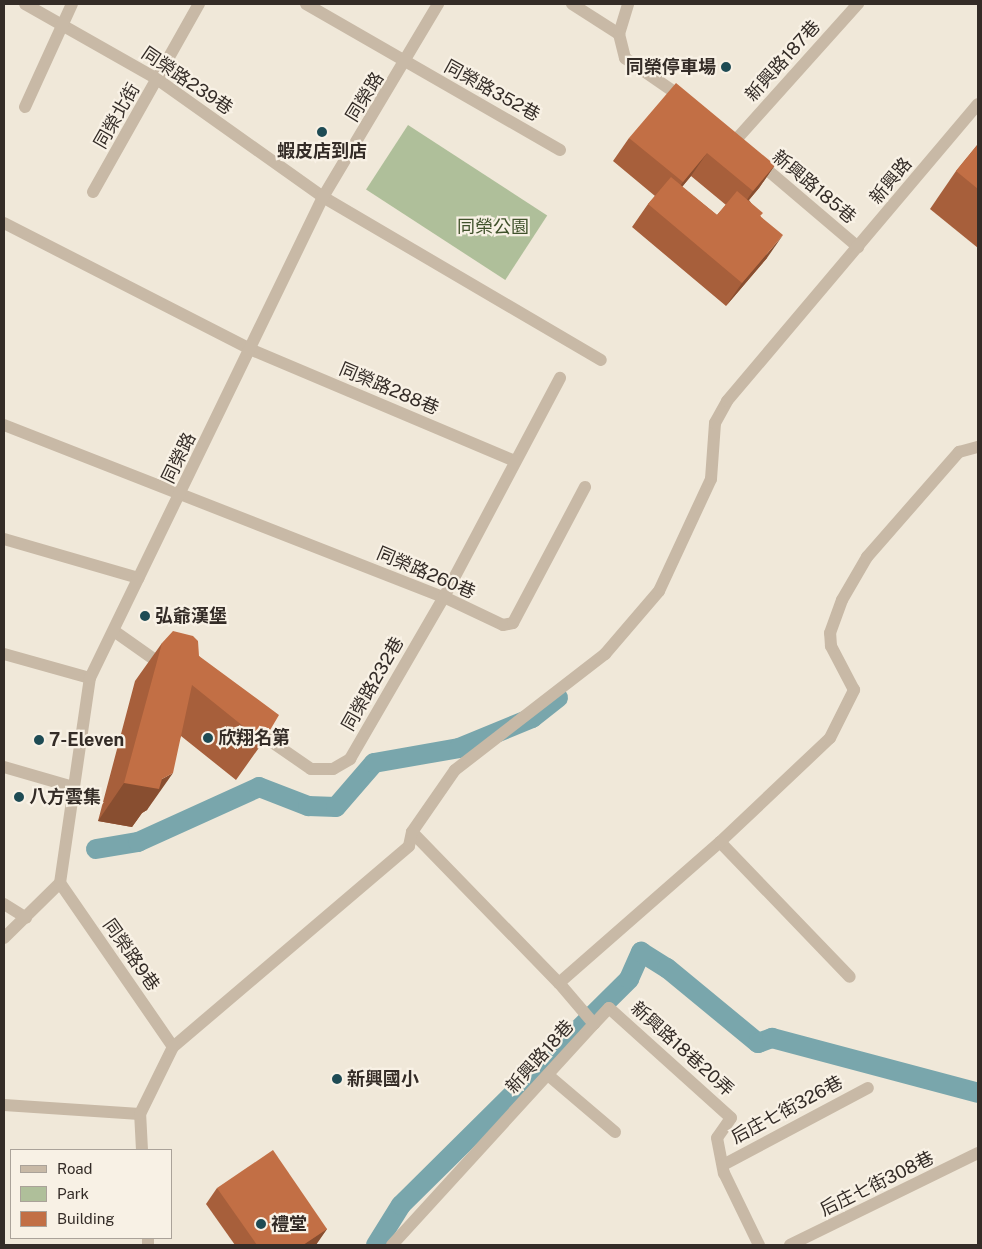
<!DOCTYPE html>
<html>
<head>
<meta charset="utf-8">
<style>
	body { margin:0 }
	#map { position:relative; width:982px; height:1249px; overflow:hidden; background:#f0e8d9; font-family:"Public Sans","Noto Sans TC",sans-serif }
	div>[style] { position:absolute }
	.green>* { inset:0; background:#afbf9a; transform-origin:0 0 }
	.canal>* { height:20px; margin:-10px; padding:0 10px; transform-origin:10px; border-radius:10px; background:#79a6ac }
	.minor>* { height:12px; margin:-6px; padding:0 6px; transform-origin:6px; border-radius:6px; background:#c8b9a6 }
	.wall>* { inset:0; background:#a75f3b }
	.shaded-wall>* { inset:0; background:#884e30 }
	.building>* { inset:0; background:#c26f45 }
	.dots>* { width:14px; height:14px; translate:-50% -50%; box-sizing:border-box; border:2px solid #f8f1e5; border-radius:50% }
	span { translate:-50% -50%; white-space:nowrap; text-align:center; line-height:1.15; -webkit-text-stroke:4.5px #f8f1e5; paint-order:stroke }
	.street-label { font-size:18px; color:#342c27 }
	.poi-label { font-size:18px; color:#342c27; font-weight:700 }
	.right { translate:-100% -50%; text-align:right }
	.left { translate:0 -50%; text-align:left }
	.park-label { font-size:18px; color:#40522b }
	.frame { position:absolute; inset:0; border:5px solid #342c27; pointer-events:none }
	.legend { position:absolute; left:10px; top:1149px; width:162px; height:90px; box-sizing:border-box; background:#f8f1e5; border:1px solid #aaa299; margin:0; padding:6px 9px; list-style:none; font-size:15px; color:#342c27 }
	.legend li { display:flex; align-items:center; gap:10px; height:25px }
	.legend b { width:25px; border:1px solid #aaa299 }
</style>
</head>
<body>
<div id="map">
	<div class="green">
		<i style="left:408px;top:125px;width:166px;height:77px;rotate:33deg"></i>
	</div>
	<div class="canal">
		<i style="left:96px;top:849px;width:43px;rotate:-9.5deg"></i>
		<i style="left:138px;top:842px;width:133px;rotate:-24.4deg"></i>
		<i style="left:259px;top:787px;width:53px;rotate:21.2deg"></i>
		<i style="left:308px;top:806px;width:28px;rotate:2deg"></i>
		<i style="left:336px;top:807px;width:58px;rotate:-49.2deg"></i>
		<i style="left:374px;top:763px;width:86px;rotate:-10deg"></i>
		<i style="left:459px;top:748px;width:79px;rotate:-22.3deg"></i>
		<i style="left:532px;top:718px;width:33px;rotate:-38deg"></i>
		<i style="left:376px;top:1245px;width:47px;rotate:-58deg"></i>
		<i style="left:401px;top:1205px;width:321px;rotate:-44.7deg"></i>
		<i style="left:629px;top:979px;width:30px;rotate:-66deg"></i>
		<i style="left:641px;top:952px;width:31px;rotate:32deg"></i>
		<i style="left:667px;top:968px;width:118px;rotate:39.5deg"></i>
		<i style="left:758px;top:1043px;width:15px;rotate:-20deg"></i>
		<i style="left:772px;top:1038px;width:213px;rotate:14.9deg"></i>
	</div>
	<div class="minor">
		<i style="left:25px;top:4px;width:152px;rotate:29.6deg"></i>
		<i style="left:157px;top:79px;width:204px;rotate:35.4deg"></i>
		<i style="left:323px;top:197px;width:322px;rotate:30.4deg"></i>
		<i style="left:306px;top:4px;width:293px;rotate:29.9deg"></i>
		<i style="left:572px;top:4px;width:56px;rotate:32.6deg"></i>
		<i style="left:619px;top:34px;width:25px;rotate:76deg"></i>
		<i style="left:625px;top:58px;width:70px;rotate:34.6deg"></i>
		<i style="left:619px;top:34px;width:31px;rotate:-73deg"></i>
		<i style="left:25px;top:107px;width:113px;rotate:-65.5deg"></i>
		<i style="left:734px;top:142px;width:186px;rotate:-48.1deg"></i>
		<i style="left:757px;top:161px;width:133px;rotate:40.4deg"></i>
		<i style="left:93px;top:192px;width:216px;rotate:-60.6deg"></i>
		<i style="left:4px;top:223px;width:279px;rotate:27.1deg"></i>
		<i style="left:252px;top:350px;width:283px;rotate:22.9deg"></i>
		<i style="left:4px;top:425px;width:472px;rotate:21.4deg"></i>
		<i style="left:444px;top:597px;width:65px;rotate:25.4deg"></i>
		<i style="left:503px;top:625px;width:10px;rotate:-11deg"></i>
		<i style="left:513px;top:623px;width:154px;rotate:-62.1deg"></i>
		<i style="left:4px;top:539px;width:140px;rotate:16.2deg"></i>
		<i style="left:114px;top:631px;width:62px;rotate:35.2deg"></i>
		<i style="left:4px;top:654px;width:89px;rotate:15.6deg"></i>
		<i style="left:253px;top:729px;width:70px;rotate:34.6deg"></i>
		<i style="left:311px;top:769px;width:22px"></i>
		<i style="left:333px;top:769px;width:20px;rotate:-30deg"></i>
		<i style="left:350px;top:759px;width:187px;rotate:-59.9deg"></i>
		<i style="left:444px;top:597px;width:248px;rotate:-62.1deg"></i>
		<i style="left:4px;top:767px;width:72px;rotate:16.2deg"></i>
		<i style="left:412px;top:832px;width:211px;rotate:45.8deg"></i>
		<i style="left:720px;top:842px;width:187px;rotate:46.1deg"></i>
		<i style="left:60px;top:883px;width:199px;rotate:55.4deg"></i>
		<i style="left:4px;top:904px;width:26px;rotate:32deg"></i>
		<i style="left:4px;top:938px;width:78px;rotate:-44.5deg"></i>
		<i style="left:60px;top:883px;width:207px;rotate:-81.7deg"></i>
		<i style="left:90px;top:678px;width:534px;rotate:-64.15deg"></i>
		<i style="left:323px;top:197px;width:225px;rotate:-59.2deg"></i>
		<i style="left:594px;top:1024px;width:22px;rotate:-47deg"></i>
		<i style="left:609px;top:1008px;width:164px;rotate:42deg"></i>
		<i style="left:731px;top:1118px;width:24px;rotate:125deg"></i>
		<i style="left:717px;top:1138px;width:36px;rotate:79deg"></i>
		<i style="left:724px;top:1173px;width:80px;rotate:64.1deg"></i>
		<i style="left:548px;top:1075px;width:88px;rotate:40.4deg"></i>
		<i style="left:4px;top:1105px;width:136px;rotate:3.8deg"></i>
		<i style="left:142px;top:1150px;width:36px;rotate:-93deg"></i>
		<i style="left:140px;top:1114px;width:75px;rotate:-63.8deg"></i>
		<i style="left:173px;top:1047px;width:310px;rotate:-40.4deg"></i>
		<i style="left:409px;top:846px;width:14px;rotate:-78deg"></i>
		<i style="left:412px;top:832px;width:75px;rotate:-55.3deg"></i>
		<i style="left:455px;top:770px;width:190px;rotate:-37.7deg"></i>
		<i style="left:605px;top:654px;width:83px;rotate:-49.4deg"></i>
		<i style="left:659px;top:591px;width:123px;rotate:-65.1deg"></i>
		<i style="left:711px;top:479px;width:56px;rotate:-85.9deg"></i>
		<i style="left:715px;top:423px;width:25px;rotate:-61deg"></i>
		<i style="left:727px;top:401px;width:389px;rotate:-49.8deg"></i>
		<i style="left:723px;top:1165px;width:164px;rotate:-28deg"></i>
		<i style="left:148px;top:1238px;width:7px;rotate:90deg"></i>
		<i style="left:392px;top:1245px;width:299px;rotate:-47.6deg"></i>
		<i style="left:594px;top:1024px;width:54px;rotate:-130.5deg"></i>
		<i style="left:559px;top:983px;width:214px;rotate:-41.2deg"></i>
		<i style="left:720px;top:842px;width:151px;rotate:-43.4deg"></i>
		<i style="left:830px;top:738px;width:54px;rotate:-63.4deg"></i>
		<i style="left:854px;top:690px;width:50px;rotate:-117.6deg"></i>
		<i style="left:831px;top:646px;width:13px;rotate:-94deg"></i>
		<i style="left:830px;top:633px;width:35px;rotate:-70deg"></i>
		<i style="left:842px;top:600px;width:50px;rotate:-59.8deg"></i>
		<i style="left:867px;top:557px;width:140px;rotate:-48.8deg"></i>
		<i style="left:959px;top:452px;width:20px;rotate:-15deg"></i>
		<i style="left:790px;top:1245px;width:209px;rotate:-26.1deg"></i>
	</div>
	<div class="wall">
		<i style="clip-path:polygon(evenodd,629px 138px,775px 165px,759px 188px,749px 200px,761px 217px,767px 258px,726px 306px,632px 227px,648px 204px,655px 196px,613px 161px,629px 138px,691px 176px,726px 205px,717px 215px,682px 187px,691px 176px)"></i>
		<i style="clip-path:polygon(978px 144px,978px 248px,930px 209px,956px 171px)"></i>
		<i style="clip-path:polygon(162px 643px,199px 656px,263px 742px,236px 780px,181px 736px,147px 810px,142px 813px,132px 827px,98px 821px,135px 681px)"></i>
		<i style="clip-path:polygon(217px 1188px,327px 1229px,315px 1245px,235px 1245px,206px 1204px)"></i>
	</div>
	<div class="shaded-wall">
		<i style="clip-path:polygon(707px 153px,691px 176px,667px 205px,683px 182px)"></i>
		<i style="clip-path:polygon(775px 165px,759px 188px,737px 214px,753px 191px)"></i>
		<i style="clip-path:polygon(783px 235px,767px 258px,726px 306px,742px 283px)"></i>
		<i style="clip-path:polygon(173px 773px,147px 810px,142px 813px,132px 827px,98px 821px,124px 783px,162px 779px)"></i>
		<i style="clip-path:polygon(327px 1229px,316px 1245px,303px 1245px)"></i>
	</div>
	<div class="building">
		<i style="clip-path:polygon(676px 83px,775px 165px,753px 191px,707px 153px,683px 182px,629px 138px)"></i>
		<i style="clip-path:polygon(978px 144px,978px 189px,956px 171px)"></i>
		<i style="clip-path:polygon(671px 177px,717px 215px,737px 191px,763px 213px,760px 216px,783px 235px,742px 283px,648px 204px)"></i>
		<i style="clip-path:polygon(173px 631px,193px 636px,198px 641px,199px 656px,279px 715px,263px 742px,192px 685px,173px 773px,162px 779px,159px 789px,124px 783px,162px 643px)"></i>
		<i style="clip-path:polygon(273px 1150px,327px 1229px,303px 1245px,257px 1245px,217px 1188px)"></i>
	</div>
	<div class="dots">
		<i style="left:726px;top:67px;background:#1e4b54"></i>
		<i style="left:322px;top:132px;background:#1e4b54"></i>
		<i style="left:145px;top:616px;background:#1e4b54"></i>
		<i style="left:208px;top:738px;background:#1e4b54"></i>
		<i style="left:39px;top:740px;background:#1e4b54"></i>
		<i style="left:19px;top:797px;background:#1e4b54"></i>
		<i style="left:337px;top:1079px;background:#1e4b54"></i>
		<i style="left:261px;top:1224px;background:#1e4b54"></i>
	</div>
	<div class="street-label">
		<span style="left:783px;top:61px;rotate:-48deg">新興路187巷</span>
		<span style="left:187px;top:81px;rotate:34deg">同榮路239巷</span>
		<span style="left:492px;top:91px;rotate:29deg">同榮路352巷</span>
		<span style="left:365px;top:97px;rotate:-58deg">同榮路</span>
		<span style="left:117px;top:116px;rotate:-60deg">同榮北街</span>
		<span style="left:891px;top:181px;rotate:-50deg">新興路</span>
		<span style="left:814px;top:187px;rotate:40deg">新興路185巷</span>
		<span style="left:389px;top:389px;rotate:23deg">同榮路288巷</span>
		<span style="left:179px;top:458px;rotate:-64deg">同榮路</span>
		<span style="left:426px;top:573px;rotate:23deg">同榮路260巷</span>
		<span style="left:373px;top:684px;rotate:-60deg">同榮路232巷</span>
		<span style="left:131px;top:955px;rotate:55deg">同榮路9巷</span>
		<span style="left:682px;top:1049px;rotate:42deg">新興路18巷20弄</span>
		<span style="left:540px;top:1057px;rotate:-48deg">新興路18巷</span>
		<span style="left:787px;top:1110px;rotate:-28deg">后庄七街326巷</span>
		<span style="left:877px;top:1184px;rotate:-26deg">后庄七街308巷</span>
	</div>
	<div class="poi-label">
		<span class="right" style="left:716px;top:67px">同榮停車場</span>
		<span style="left:322px;top:151px">蝦皮店到店</span>
		<span class="left" style="left:155px;top:616px">弘爺漢堡</span>
		<span class="left" style="left:218px;top:738px">欣翔名第</span>
		<span class="left" style="left:49px;top:740px">7-Eleven</span>
		<span class="left" style="left:29px;top:797px">八方雲集</span>
		<span class="left" style="left:347px;top:1079px">新興國小</span>
		<span class="left" style="left:271px;top:1224px">禮堂</span>
	</div>
	<div class="park-label">
		<span style="left:493px;top:227px">同榮公園</span>
	</div>
	<div class="frame"></div>
	<ul class="legend">
	<li><b style="height:6px;background:#c8b9a6"></b>Road</li>
	<li><b style="height:14px;background:#afbf9a"></b>Park</li>
	<li><b style="height:14px;background:#c26f45"></b>Building</li>
	</ul>
</div>
</body>
</html>
